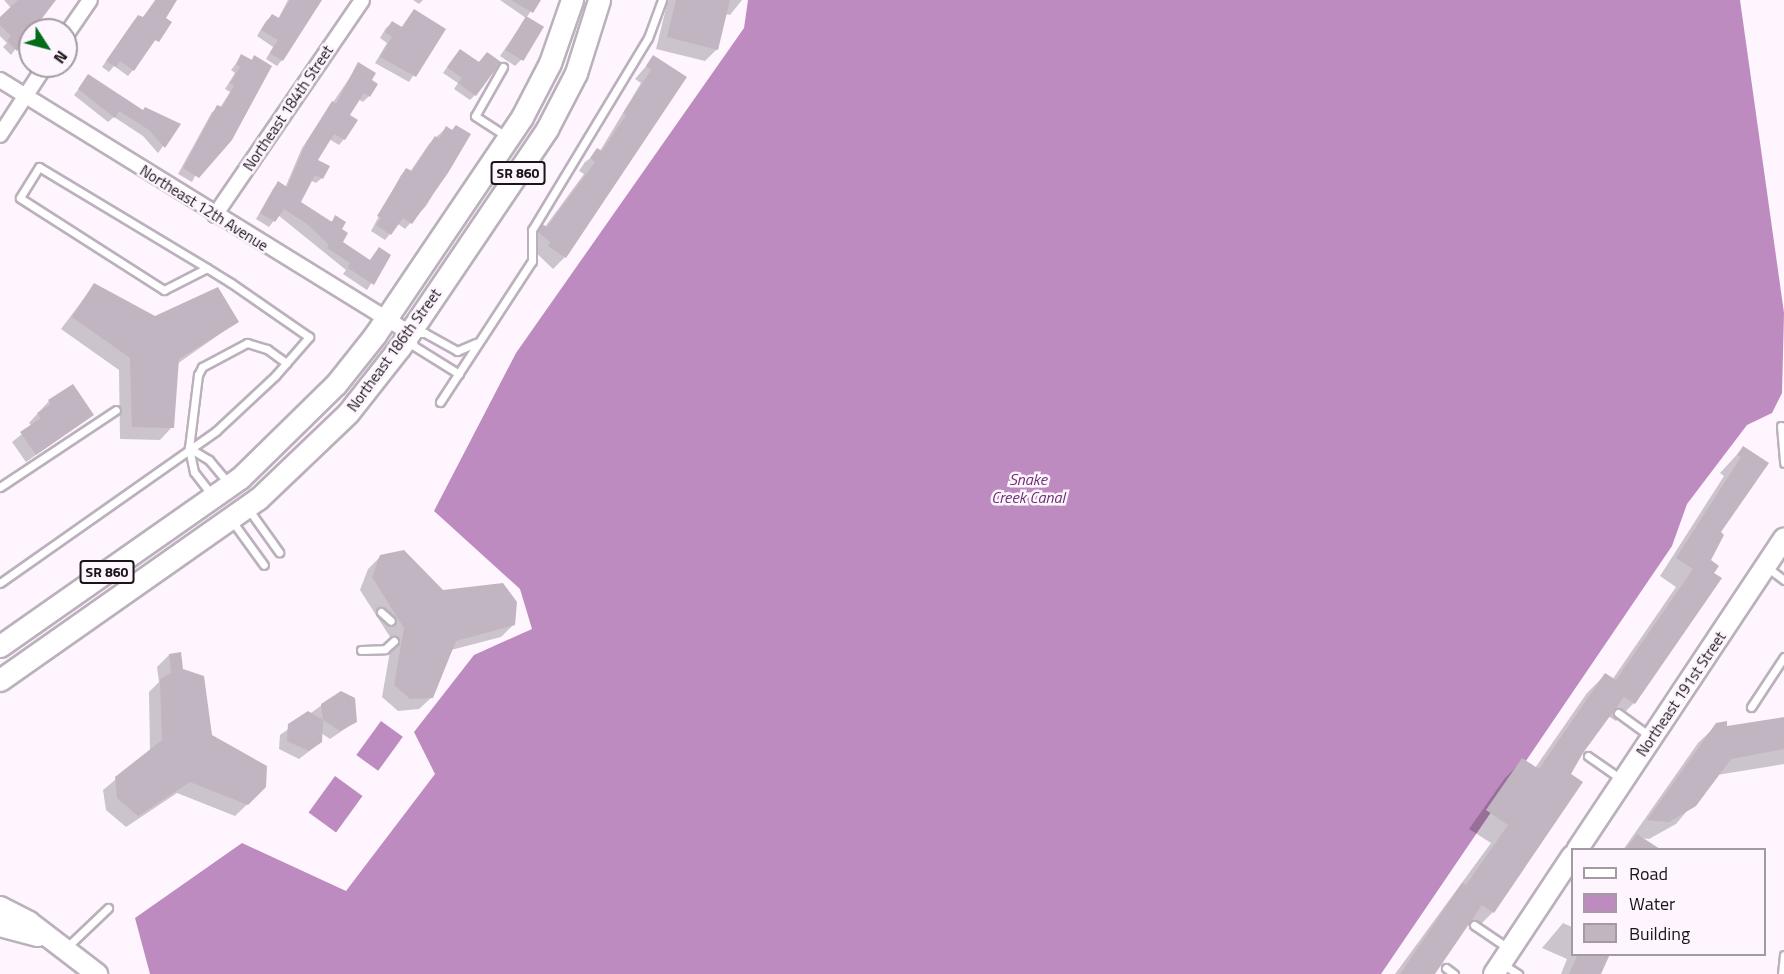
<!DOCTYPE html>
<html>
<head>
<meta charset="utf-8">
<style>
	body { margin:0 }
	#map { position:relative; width:1784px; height:974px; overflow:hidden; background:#fef5ff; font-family:"Titillium Web",sans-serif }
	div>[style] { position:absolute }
	.water>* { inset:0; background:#bd8bbf; transform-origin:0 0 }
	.shadow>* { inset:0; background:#0003 }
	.building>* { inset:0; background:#c0b5c0; transform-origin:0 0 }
	.roads { filter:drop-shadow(2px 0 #bbb1bc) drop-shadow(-2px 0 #bbb1bc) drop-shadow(0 2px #bbb1bc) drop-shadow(0 -2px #bbb1bc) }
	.lane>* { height:7px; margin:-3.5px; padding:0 3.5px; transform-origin:3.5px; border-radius:3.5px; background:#fff }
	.street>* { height:14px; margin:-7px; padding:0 7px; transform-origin:7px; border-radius:7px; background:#fff }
	.secondary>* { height:20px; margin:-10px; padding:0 10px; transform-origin:10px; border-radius:10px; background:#fff }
	.primary>* { height:21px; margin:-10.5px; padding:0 10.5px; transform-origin:10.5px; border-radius:10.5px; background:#fff }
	span { translate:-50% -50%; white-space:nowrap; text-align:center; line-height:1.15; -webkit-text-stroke:5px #fef5ff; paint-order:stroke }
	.shield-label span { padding:2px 4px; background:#fef5ff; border:2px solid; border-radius:4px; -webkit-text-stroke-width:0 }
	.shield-label { font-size:14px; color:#191519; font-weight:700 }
	.street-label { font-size:15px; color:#191519 }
	.water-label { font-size:16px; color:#6b2e6f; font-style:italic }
	.legend { position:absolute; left:1571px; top:848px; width:195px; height:108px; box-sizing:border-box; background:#fef5ff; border:2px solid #a29ba3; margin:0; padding:8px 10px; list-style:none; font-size:18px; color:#191519 }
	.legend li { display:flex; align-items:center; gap:12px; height:30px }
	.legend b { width:30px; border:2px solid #a29ba3 }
	.north { position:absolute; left:18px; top:18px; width:60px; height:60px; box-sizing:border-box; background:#fef5ff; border:2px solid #a29ba3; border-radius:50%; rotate:126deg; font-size:16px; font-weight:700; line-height:24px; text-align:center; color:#191519 }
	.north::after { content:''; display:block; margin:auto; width:21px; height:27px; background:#026c1b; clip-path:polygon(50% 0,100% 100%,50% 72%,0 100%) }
</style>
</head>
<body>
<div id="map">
	<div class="water">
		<i style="clip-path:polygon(748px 0,1740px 0,1784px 313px,1782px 393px,1772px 413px,1747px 425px,1687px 504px,1672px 546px,1381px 974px,150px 974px,135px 918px,242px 843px,346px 891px,435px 774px,414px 732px,474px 655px,532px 629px,520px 589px,434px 511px,516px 353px,744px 28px)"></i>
		<i style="left:381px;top:721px;width:27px;height:42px;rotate:36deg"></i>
		<i style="left:335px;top:776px;width:34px;height:45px;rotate:36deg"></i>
	</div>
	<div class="shadow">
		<i style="clip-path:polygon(4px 0,51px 0,11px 55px,3px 47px,7px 43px,0 36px,0 19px,11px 8px)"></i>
		<i style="clip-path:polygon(155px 0,173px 0,164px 19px,169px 22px,133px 70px,128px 76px,114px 66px,109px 72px,102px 67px,133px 22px,138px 17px,142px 19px)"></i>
		<i style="clip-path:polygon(319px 0,282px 60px,277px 66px,266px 59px,273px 47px,257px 36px,266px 21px,272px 16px,278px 19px,288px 0)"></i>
		<i style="clip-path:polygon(413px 0,423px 0,419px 4px)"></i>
		<i style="clip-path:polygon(500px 0,539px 0,526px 18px)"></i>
		<i style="clip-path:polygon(668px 0,742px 0,730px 15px,725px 14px,717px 49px,705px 61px,656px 49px)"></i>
		<i style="clip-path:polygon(414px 10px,444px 29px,409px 82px,375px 63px,387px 43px,380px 38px,386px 28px,392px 23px,401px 28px)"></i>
		<i style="clip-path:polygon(526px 18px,521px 60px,515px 66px,500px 56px)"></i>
		<i style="clip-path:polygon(487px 54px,475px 95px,470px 100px,454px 89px,458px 83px,443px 73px,455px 56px,478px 63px)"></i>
		<i style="clip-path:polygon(242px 56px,250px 61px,255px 57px,192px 182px,178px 174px,212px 112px,220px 108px,230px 92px,225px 89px,235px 73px,231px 70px)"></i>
		<i style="clip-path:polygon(654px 57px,685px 77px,565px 257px,553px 269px,527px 244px,543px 226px,545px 227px,584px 174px,579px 171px,585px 162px,600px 151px,641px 83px,635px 79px)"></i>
		<i style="clip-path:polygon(359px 64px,369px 81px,369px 96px,363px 102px,358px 99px,348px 115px,344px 139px,339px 145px,329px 139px,316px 160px,322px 178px,316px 183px,310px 180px,299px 202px,330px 223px,336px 217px,341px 242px,369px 261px,389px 255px,367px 290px,343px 274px,346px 270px,278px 215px,269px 227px,256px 219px,273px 189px,278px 183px,285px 188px,302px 148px)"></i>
		<i style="clip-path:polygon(89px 76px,142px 112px,179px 125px,158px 153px,143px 136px,114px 117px,108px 122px,74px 95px)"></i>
		<i style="clip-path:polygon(446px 128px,469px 135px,426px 206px,405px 229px,398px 224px,385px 240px,371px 231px,401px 175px,406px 170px,410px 172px,429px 144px)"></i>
		<i style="clip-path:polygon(94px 285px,155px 318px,237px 322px,177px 364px,172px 427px,160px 440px,120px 439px,119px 370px,61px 329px)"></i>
		<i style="clip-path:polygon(49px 401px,92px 415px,26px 462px,12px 442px,32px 426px,29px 423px)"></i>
		<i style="clip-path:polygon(1743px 448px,1767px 464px,1719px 533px,1634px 703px,1616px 721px,1608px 716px,1582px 752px,1493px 912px,1475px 930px,1466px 924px,1433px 974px,1395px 974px,1491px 843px,1469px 829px,1505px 778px,1523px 760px,1535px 768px,1587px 693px,1605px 675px,1612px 680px,1676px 587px,1660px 576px,1724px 476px,1720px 473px)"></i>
		<i style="clip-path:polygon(381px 556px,443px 592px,513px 625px,501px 637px,451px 650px,432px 697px,419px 709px,398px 711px,382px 697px,392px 640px,360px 590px,368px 569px)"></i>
		<i style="clip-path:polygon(169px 655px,182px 670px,210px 736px,265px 787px,235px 816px,177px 793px,126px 827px,106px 810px,103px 790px,150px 751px,149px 692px,159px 682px,157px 667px)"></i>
		<i style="clip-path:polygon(322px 705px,355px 722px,330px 739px,321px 733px,321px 742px,299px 759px,279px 749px,280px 735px)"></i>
		<i style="clip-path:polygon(1784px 719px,1784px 764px,1717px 775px,1676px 824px,1649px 839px,1641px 838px,1649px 844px,1645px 850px,1623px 850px,1698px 743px,1717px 725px,1726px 728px)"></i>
		<i style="clip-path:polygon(1563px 923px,1572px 927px,1572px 954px,1608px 954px,1600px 974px,1561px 974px,1567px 959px,1542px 948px)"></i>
	</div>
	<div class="building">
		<i style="clip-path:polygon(18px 0,56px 0,17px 51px,7px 41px,11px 36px,0 25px,0 17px)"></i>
		<i style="clip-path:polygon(156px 0,177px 0,166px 18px,172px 22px,159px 42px,155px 40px,134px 71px,120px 61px,116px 67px,106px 61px,138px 15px,143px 17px)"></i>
		<i style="clip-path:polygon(290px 0,322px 0,283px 61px,270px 53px,278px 40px,261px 30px,272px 14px,279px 18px)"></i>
		<i style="clip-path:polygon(511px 0,541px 0,533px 13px)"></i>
		<i style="clip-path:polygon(676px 0,730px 0,718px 50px,667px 37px)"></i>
		<i style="clip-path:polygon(414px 9px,446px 29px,416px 77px,380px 57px,392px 37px,385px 32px,392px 21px,402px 27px)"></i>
		<i style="left:526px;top:16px;width:21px;height:40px;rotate:31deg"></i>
		<i style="clip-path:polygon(460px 49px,479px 62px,487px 52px,501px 62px,476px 96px,458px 83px,462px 78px,447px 67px)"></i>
		<i style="clip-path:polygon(241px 54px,252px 60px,254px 55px,272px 66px,232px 140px,199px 178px,183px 168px,217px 105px,222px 107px,234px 86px,230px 83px,240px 67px,236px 64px)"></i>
		<i style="clip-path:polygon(653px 55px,687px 77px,566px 258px,548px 246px,550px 242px,538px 232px,542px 224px,547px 227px,595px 162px,590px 158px,597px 148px,602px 151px,626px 115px,623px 113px,651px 70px,646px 66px)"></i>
		<i style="clip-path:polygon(358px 62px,376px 73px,372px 80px,378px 84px,370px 97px,364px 93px,350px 115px,358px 120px,345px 140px,334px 134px,318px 160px,330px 166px,323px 179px,315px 175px,301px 202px,332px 222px,335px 215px,346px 222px,342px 229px,348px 233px,343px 242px,370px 260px,379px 247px,391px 255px,374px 285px,348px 268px,350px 263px,327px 248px,329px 245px,307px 224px,284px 209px,275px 222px,260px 213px,278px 181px,287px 187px,307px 141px,332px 101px,336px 104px)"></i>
		<i style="clip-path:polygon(88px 74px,143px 110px,145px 107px,181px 124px,165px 148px,149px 130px,119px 111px,115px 118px,78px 89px)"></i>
		<i style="clip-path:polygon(456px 125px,471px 134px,448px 173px,412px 224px,403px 218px,391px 235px,376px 225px,381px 218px,377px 216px,406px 168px,412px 171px,435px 136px,439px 139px,446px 126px,452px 130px)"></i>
		<i style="clip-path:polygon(94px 283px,155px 316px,218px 287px,239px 322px,179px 359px,174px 428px,132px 427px,130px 358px,72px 317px)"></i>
		<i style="clip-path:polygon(73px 384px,94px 415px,36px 455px,20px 432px,41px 418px,37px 413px,51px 404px,48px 400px)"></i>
		<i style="clip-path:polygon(1743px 446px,1769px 463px,1721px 532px,1724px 535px,1711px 560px,1719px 566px,1714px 573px,1722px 578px,1635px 704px,1624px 697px,1583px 753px,1571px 774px,1583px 782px,1494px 913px,1482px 905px,1435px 974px,1400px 974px,1462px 883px,1466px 885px,1508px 825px,1486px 810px,1522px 758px,1539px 769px,1605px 673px,1616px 680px,1693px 569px,1676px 558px,1741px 457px,1737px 455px)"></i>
		<i style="clip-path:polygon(404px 550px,443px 590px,503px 583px,517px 602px,515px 625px,456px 641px,433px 698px,410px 699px,394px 685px,404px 628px,372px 577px,380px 555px)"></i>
		<i style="clip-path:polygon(181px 652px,183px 669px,204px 676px,212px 735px,267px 766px,266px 787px,248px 805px,190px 782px,138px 816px,117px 798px,115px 777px,162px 740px,160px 679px,171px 673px,169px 654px)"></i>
		<i style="clip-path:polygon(341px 691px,355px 698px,357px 722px,340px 731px,323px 720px,321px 704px)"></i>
		<i style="clip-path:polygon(308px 711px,323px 720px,322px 742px,309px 751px,287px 741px,288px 724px)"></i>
		<i style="clip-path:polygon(1784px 717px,1784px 749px,1731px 759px,1696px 806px,1669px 822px,1647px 820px,1716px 723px,1727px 721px,1727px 726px)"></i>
		<i style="clip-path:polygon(1637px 834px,1660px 849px,1626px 849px)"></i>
		<i style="clip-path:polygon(1578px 954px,1610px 954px,1601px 974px,1569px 974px)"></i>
	</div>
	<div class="roads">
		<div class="lane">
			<i style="left:503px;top:67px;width:56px;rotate:119.7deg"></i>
			<i style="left:475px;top:116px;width:37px;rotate:33deg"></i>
			<i style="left:459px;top:374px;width:53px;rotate:-148.1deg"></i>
			<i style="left:414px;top:346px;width:14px;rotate:-107deg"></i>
			<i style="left:410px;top:333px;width:15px"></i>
			<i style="left:425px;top:333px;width:37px;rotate:29deg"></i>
			<i style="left:457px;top:351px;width:21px;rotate:-23deg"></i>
			<i style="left:440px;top:402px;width:168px;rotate:-56.9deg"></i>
			<i style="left:532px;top:261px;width:31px;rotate:-90deg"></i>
			<i style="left:532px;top:230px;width:224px;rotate:-58.9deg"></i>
			<i style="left:648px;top:38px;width:40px;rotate:-69.8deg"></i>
			<i style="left:1781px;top:426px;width:37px;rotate:85deg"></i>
			<i style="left:189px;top:448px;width:23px;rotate:31deg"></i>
			<i style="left:209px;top:460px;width:30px;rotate:50deg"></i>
			<i style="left:0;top:487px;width:139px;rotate:-33.6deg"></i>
			<i style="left:212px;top:495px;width:29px;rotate:-128deg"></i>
			<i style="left:194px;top:472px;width:25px;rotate:-102deg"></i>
			<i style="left:189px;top:448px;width:74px;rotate:-83deg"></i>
			<i style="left:198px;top:375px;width:9px;rotate:-63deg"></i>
			<i style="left:202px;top:367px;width:51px;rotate:-28.1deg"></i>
			<i style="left:247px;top:343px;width:21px;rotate:17deg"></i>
			<i style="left:267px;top:349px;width:24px;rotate:36deg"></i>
			<i style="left:249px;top:510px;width:52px;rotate:54.5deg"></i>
			<i style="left:232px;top:521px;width:54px;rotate:54deg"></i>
			<i style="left:1768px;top:568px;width:20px;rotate:37deg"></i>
			<i style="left:0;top:583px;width:264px;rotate:-35.1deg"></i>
			<i style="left:216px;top:431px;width:81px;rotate:-43deg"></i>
			<i style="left:275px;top:376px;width:52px;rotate:-48.9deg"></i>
			<i style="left:309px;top:337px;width:95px;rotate:-145.3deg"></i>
			<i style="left:231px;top:283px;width:28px;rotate:-148deg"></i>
			<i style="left:207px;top:268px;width:196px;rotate:-149deg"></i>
			<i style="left:39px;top:167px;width:36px;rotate:122deg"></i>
			<i style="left:20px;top:198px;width:171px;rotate:32.6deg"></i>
			<i style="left:164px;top:290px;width:48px;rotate:-27.1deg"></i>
			<i style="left:381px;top:612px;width:13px;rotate:42deg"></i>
			<i style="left:361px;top:650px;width:24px;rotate:-2deg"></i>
			<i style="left:385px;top:649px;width:12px;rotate:-42deg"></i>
			<i style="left:1751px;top:707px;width:60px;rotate:-56.6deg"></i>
			<i style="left:1618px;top:713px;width:39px;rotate:36deg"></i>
			<i style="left:1588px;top:756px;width:40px;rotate:34.9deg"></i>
			<i style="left:1474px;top:925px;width:41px;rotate:34.1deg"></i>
			<i style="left:66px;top:948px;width:58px;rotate:-43.6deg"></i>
			<i style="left:1504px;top:965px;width:17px;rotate:33deg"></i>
			<i style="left:1446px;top:968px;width:10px;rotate:37deg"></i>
			<i style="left:1782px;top:974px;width:19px;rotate:-84deg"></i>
		</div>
		<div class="street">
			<i style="left:66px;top:35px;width:42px;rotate:-55.6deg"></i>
			<i style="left:0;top:80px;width:482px;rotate:31.7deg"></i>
			<i style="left:0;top:135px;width:82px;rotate:-56.9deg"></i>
			<i style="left:215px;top:215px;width:260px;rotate:-55.6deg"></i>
		</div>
		<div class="secondary">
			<i style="left:1577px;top:850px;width:374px;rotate:-56.4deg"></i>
			<i style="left:0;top:907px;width:33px;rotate:27deg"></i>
			<i style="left:29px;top:922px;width:86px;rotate:37.4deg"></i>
			<i style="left:0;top:926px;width:39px;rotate:15deg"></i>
			<i style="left:1494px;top:974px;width:141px;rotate:-56.5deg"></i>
		</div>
		<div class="primary">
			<i style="left:0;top:646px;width:293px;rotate:-35deg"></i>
			<i style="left:240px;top:478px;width:134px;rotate:-44.4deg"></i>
			<i style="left:336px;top:384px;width:63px;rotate:-51.5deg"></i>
			<i style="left:375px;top:335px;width:263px;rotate:-56deg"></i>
			<i style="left:522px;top:117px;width:61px;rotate:-62.6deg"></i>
			<i style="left:550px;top:63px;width:67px;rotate:-70.8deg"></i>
			<i style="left:0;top:680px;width:315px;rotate:-35.1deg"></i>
			<i style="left:258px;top:499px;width:124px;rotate:-43.7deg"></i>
			<i style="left:348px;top:413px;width:84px;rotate:-51.8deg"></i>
			<i style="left:400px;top:347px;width:263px;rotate:-56deg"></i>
			<i style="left:547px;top:129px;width:63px;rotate:-62.6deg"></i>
			<i style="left:576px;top:73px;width:77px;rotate:-72.5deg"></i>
		</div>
	</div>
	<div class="shield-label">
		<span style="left:518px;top:173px">SR 860</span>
		<span style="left:107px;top:572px">SR 860</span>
	</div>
	<div class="street-label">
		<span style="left:288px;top:108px;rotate:-56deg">Northeast 184th Street</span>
		<span style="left:204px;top:208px;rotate:32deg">Northeast 12th Avenue</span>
		<span style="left:394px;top:350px;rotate:-54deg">Northeast 186th Street</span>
		<span style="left:1681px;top:694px;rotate:-56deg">Northeast 191st Street</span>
	</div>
	<div class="water-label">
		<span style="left:1028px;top:488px">Snake<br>Creek Canal</span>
	</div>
	<ul class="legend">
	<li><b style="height:8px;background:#fff"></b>Road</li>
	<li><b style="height:16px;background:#bd8bbf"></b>Water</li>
	<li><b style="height:16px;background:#c0b5c0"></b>Building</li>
	</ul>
	<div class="north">N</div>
</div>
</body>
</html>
